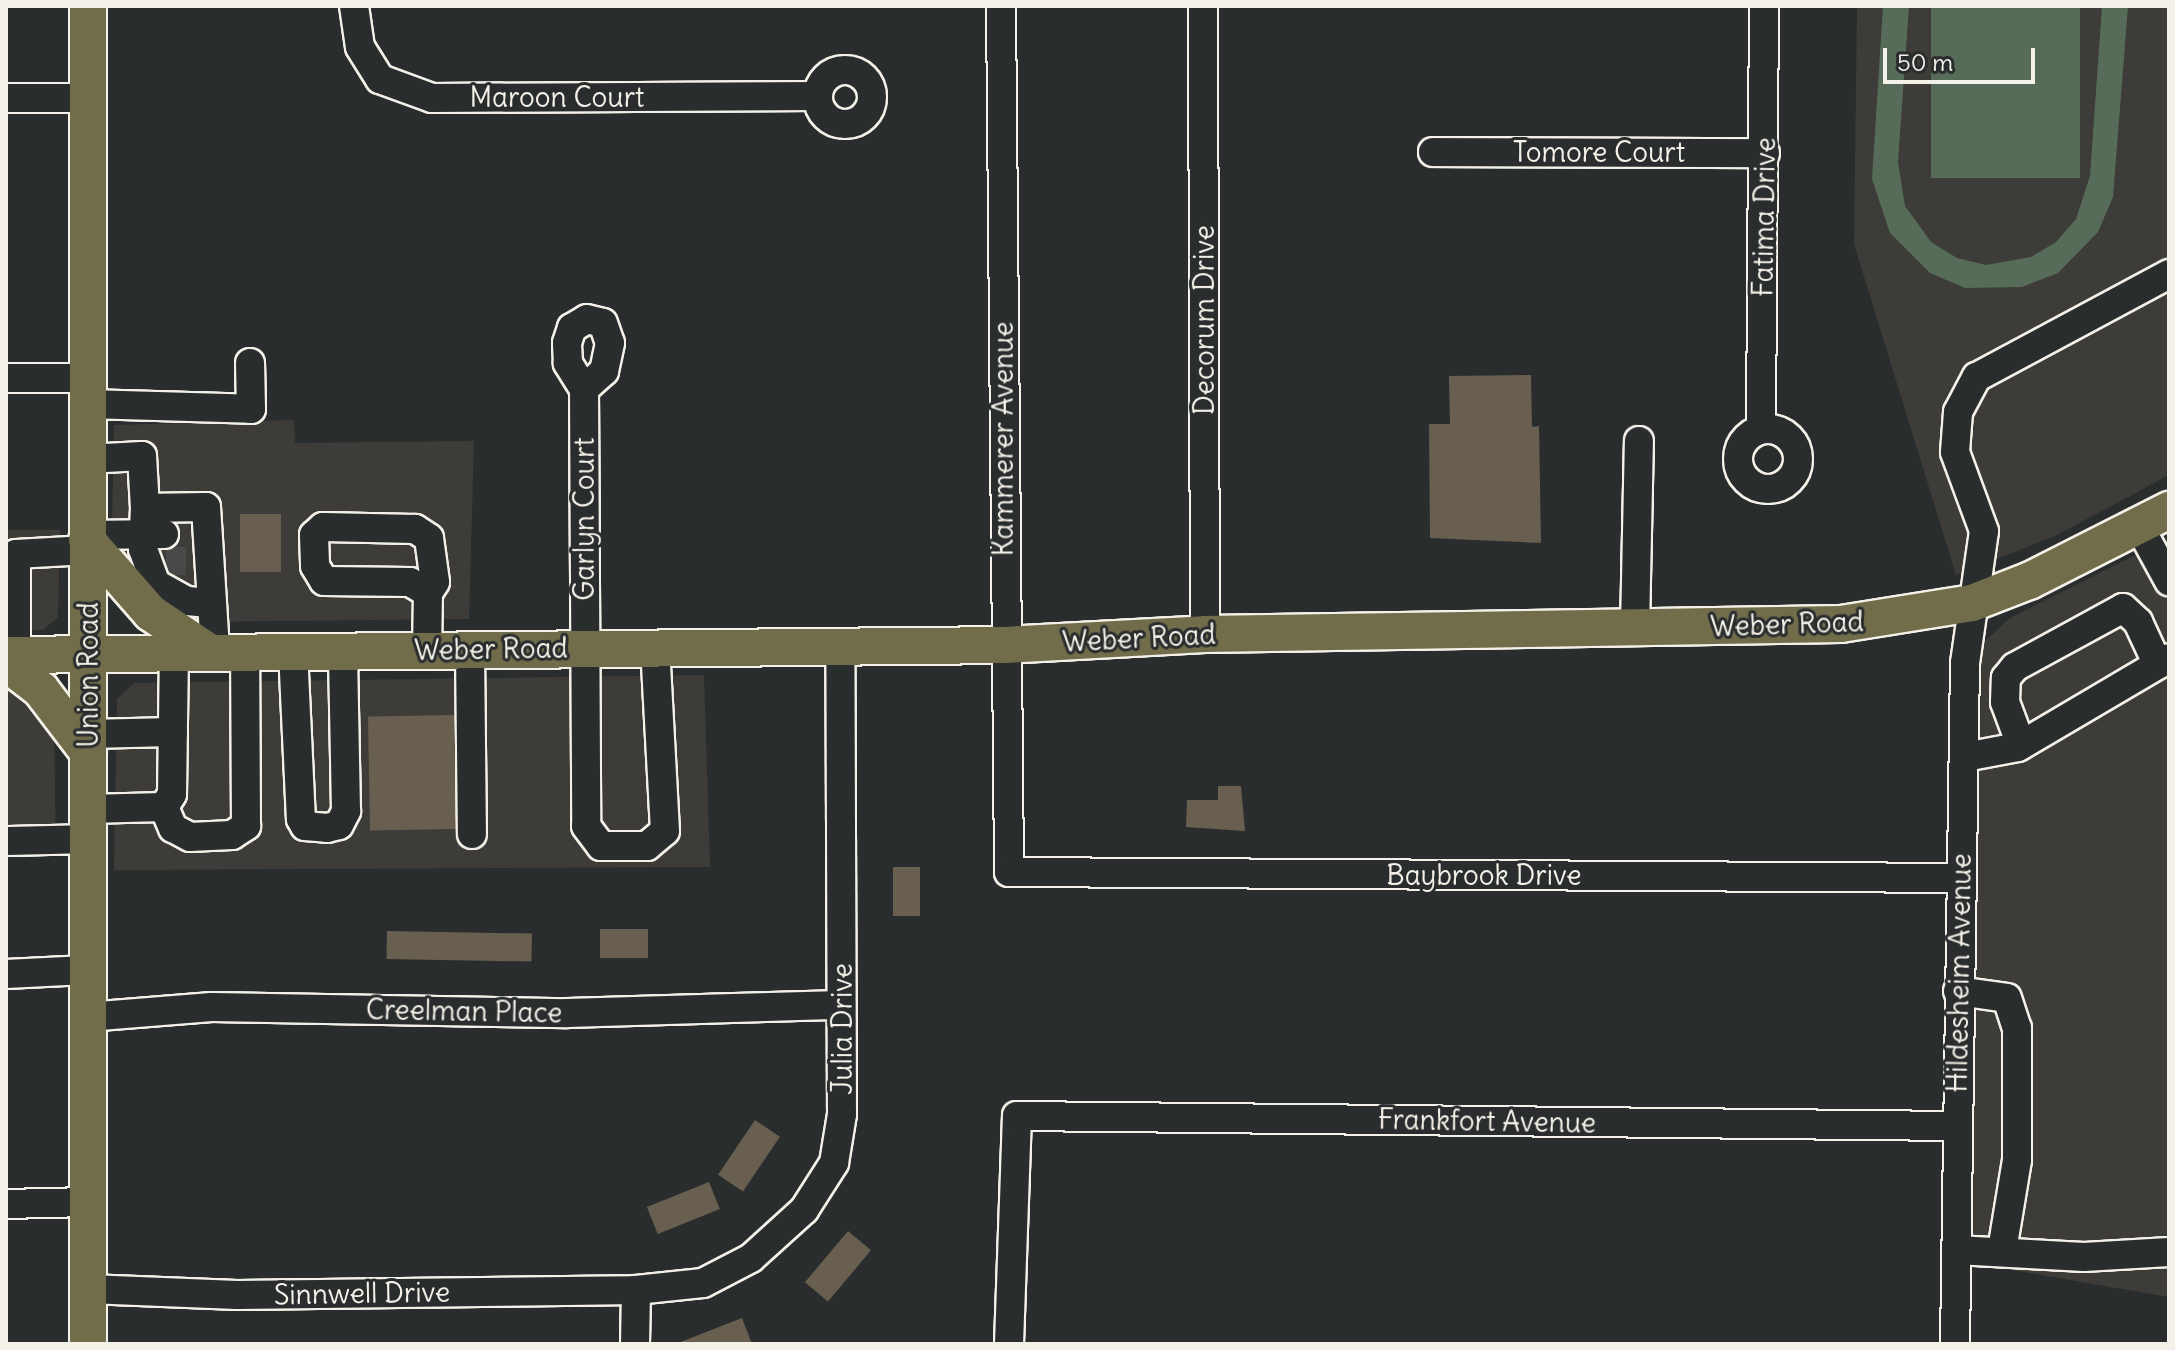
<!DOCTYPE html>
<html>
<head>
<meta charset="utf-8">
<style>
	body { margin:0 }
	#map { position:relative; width:2175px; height:1350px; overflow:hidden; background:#2a2d2e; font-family:Delius,sans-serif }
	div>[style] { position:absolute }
	.built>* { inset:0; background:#3d3c38 }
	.green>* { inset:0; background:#576c58; transform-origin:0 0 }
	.building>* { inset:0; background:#695f50; transform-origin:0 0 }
	.minor-tunnel>* { height:28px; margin-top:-14px; transform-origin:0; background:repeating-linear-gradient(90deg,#484a4a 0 28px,transparent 0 42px) }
	.roads { filter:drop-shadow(2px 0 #f4f1e8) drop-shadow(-2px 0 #f4f1e8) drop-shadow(0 2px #f4f1e8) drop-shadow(0 -2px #f4f1e8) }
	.minor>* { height:28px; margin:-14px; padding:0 14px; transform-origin:14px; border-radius:14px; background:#2a2d2e }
	.minor>.ring { margin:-14px; padding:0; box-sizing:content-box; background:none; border:28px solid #2a2d2e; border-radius:50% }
	.major>* { height:36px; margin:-18px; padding:0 18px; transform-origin:18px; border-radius:18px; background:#716d4b }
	span { translate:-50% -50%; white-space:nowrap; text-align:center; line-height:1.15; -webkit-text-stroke:6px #2a2d2e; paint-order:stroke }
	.street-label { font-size:28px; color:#f4f1e8 }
	.frame { position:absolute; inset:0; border:8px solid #f4f1e8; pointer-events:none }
	.scale { position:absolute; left:1883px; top:48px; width:152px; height:36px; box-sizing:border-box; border:4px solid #f4f1e8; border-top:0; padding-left:10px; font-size:24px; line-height:28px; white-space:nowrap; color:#f4f1e8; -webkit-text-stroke:6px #2a2d2e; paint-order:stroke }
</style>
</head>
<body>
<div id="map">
	<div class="built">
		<i style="clip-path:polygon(1857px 6px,2169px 6px,2169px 475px,2055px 536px,1956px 575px,1854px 244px)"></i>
		<i style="clip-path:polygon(294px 420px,295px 443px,474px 441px,469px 619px,190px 622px,120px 562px,112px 521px,114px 425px)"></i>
		<i style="clip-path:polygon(6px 530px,60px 530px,58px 617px,43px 630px,6px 630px)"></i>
		<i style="clip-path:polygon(2169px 538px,2169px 1297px,1965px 1262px,1969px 874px,1978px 800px,1982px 644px,2010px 618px)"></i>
		<i style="clip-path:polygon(704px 675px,710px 867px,114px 870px,117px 699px,134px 683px)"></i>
		<i style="clip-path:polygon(6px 679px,54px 724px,56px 855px,6px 856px)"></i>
	</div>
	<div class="green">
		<i style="clip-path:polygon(1883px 6px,1909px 6px,1898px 162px,1905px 206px,1931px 242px,1957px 258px,1986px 265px,2031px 257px,2056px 242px,2076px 219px,2090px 176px,2102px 6px,2128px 6px,2113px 197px,2098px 232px,2058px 273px,2022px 287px,1965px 288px,1930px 273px,1890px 233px,1872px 179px)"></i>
		<i style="left:1931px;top:6px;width:149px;height:172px"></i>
	</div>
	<div class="building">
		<i style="clip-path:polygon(1531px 375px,1532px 427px,1539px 426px,1541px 543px,1430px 538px,1429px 424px,1450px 424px,1449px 376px)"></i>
		<i style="left:281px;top:514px;width:58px;height:41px;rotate:90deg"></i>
		<i style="left:454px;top:715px;width:114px;height:86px;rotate:89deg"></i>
		<i style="clip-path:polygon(1218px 786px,1241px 786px,1245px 831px,1186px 827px,1187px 800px,1218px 800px)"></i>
		<i style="left:893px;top:867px;width:27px;height:49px"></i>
		<i style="left:648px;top:929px;width:29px;height:48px;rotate:90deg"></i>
		<i style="left:387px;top:931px;width:145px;height:28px;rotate:1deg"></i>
		<i style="left:755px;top:1120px;width:30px;height:66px;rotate:34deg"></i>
		<i style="left:709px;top:1182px;width:29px;height:67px;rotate:68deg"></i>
		<i style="left:848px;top:1231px;width:30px;height:67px;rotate:40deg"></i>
		<i style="clip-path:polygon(742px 1318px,752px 1344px,679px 1344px,678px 1343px)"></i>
	</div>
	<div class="minor-tunnel">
		<i style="left:166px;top:561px;width:20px"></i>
	</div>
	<div class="roads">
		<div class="minor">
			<i style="left:354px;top:6px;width:41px;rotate:81.7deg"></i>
			<i style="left:360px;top:47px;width:38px;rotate:58deg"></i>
			<i style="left:380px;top:79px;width:55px;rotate:20.1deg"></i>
			<i style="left:432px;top:98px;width:385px;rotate:-0.3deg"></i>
			<i style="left:1001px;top:6px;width:866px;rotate:89.47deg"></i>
			<i style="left:1009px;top:872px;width:950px;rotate:0.36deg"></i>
			<i style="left:1203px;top:6px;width:628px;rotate:89.82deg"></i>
			<i class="ring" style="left:818px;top:70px;width:26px;height:26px"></i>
			<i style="left:6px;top:98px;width:81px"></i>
			<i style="left:1433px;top:152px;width:332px;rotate:0.2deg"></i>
			<i style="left:6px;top:378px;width:81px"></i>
			<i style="left:584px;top:389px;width:31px;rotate:-122deg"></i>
			<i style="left:568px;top:363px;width:20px;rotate:-93deg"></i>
			<i style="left:567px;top:343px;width:16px;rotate:-72deg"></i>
			<i style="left:572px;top:328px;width:17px;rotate:-31deg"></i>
			<i style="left:587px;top:319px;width:16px;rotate:14deg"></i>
			<i style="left:603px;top:323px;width:21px;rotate:71deg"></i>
			<i style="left:610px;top:343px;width:29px;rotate:102deg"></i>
			<i style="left:604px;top:371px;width:27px;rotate:138deg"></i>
			<i style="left:584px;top:389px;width:437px;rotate:89.7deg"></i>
			<i style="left:586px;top:826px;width:25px;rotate:53deg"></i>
			<i style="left:601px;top:846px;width:46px"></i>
			<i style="left:647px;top:846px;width:23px;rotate:-40deg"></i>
			<i style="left:665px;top:831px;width:183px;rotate:-93.1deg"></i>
			<i style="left:87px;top:404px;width:164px;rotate:1.7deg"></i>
			<i style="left:251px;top:409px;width:46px;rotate:-91.2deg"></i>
			<i style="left:1761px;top:428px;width:422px;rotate:-89.6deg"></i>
			<i class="ring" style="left:1738px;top:429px;width:32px;height:32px"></i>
			<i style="left:87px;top:459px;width:55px;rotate:-3.1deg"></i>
			<i style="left:142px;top:456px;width:52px;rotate:86.7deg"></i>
			<i style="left:145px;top:508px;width:61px;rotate:-0.9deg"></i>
			<i style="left:206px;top:507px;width:145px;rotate:86.4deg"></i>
			<i style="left:145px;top:508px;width:41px;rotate:92.8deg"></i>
			<i style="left:143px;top:549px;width:37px;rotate:70deg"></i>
			<i style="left:156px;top:584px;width:35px;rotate:29deg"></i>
			<i style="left:187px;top:601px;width:25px;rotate:5deg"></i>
			<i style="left:2139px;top:526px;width:63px;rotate:61.4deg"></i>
			<i style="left:87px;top:535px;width:77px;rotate:-0.7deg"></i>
			<i style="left:1635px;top:628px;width:187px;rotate:-88.8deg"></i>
			<i style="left:427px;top:650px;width:57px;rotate:-89deg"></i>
			<i style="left:428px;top:593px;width:13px;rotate:-58deg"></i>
			<i style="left:435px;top:582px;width:44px;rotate:-97.8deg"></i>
			<i style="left:429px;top:538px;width:17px;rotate:-147deg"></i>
			<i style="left:415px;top:529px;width:92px;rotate:-178.8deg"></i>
			<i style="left:323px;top:527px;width:12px;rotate:138deg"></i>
			<i style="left:314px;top:535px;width:31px;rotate:88deg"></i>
			<i style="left:315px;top:566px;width:17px;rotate:59deg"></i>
			<i style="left:324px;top:581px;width:86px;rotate:0.7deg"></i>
			<i style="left:410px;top:582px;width:21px;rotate:31deg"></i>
			<i style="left:470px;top:650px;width:184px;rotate:89.4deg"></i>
			<i style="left:293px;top:651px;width:168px;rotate:87.3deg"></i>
			<i style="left:301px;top:819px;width:8px;rotate:60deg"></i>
			<i style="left:305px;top:826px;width:22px;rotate:5deg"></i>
			<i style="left:327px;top:828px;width:12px;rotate:-14deg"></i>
			<i style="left:339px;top:825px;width:16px;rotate:-63deg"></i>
			<i style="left:346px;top:811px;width:160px;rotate:-91.1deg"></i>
			<i style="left:16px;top:655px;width:101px;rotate:-90deg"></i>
			<i style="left:16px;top:554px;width:71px;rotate:-3.2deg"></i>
			<i style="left:88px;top:734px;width:85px;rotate:-1.3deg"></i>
			<i style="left:2021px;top:745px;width:46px;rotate:-110.4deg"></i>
			<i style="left:2005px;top:702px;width:24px;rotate:-88deg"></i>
			<i style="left:2006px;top:678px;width:14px;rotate:-51deg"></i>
			<i style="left:2015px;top:667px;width:123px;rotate:-28.6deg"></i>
			<i style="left:2123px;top:608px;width:21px;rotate:43deg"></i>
			<i style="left:2138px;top:622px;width:47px;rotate:65.1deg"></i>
			<i style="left:1965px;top:757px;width:54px;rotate:-10.7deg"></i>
			<i style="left:2018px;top:747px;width:175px;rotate:-30.5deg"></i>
			<i style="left:164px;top:807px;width:15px;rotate:-58deg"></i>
			<i style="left:172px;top:794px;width:142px;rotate:-89.2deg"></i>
			<i style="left:88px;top:809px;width:76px;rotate:-1.5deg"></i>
			<i style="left:164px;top:807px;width:23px;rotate:67deg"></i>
			<i style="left:173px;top:828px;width:19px;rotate:28deg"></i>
			<i style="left:190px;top:837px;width:42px;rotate:-2.7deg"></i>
			<i style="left:232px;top:835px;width:17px;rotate:-33deg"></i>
			<i style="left:246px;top:826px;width:175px;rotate:-90.3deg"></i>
			<i style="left:6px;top:841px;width:81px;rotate:-1.4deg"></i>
			<i style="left:6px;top:974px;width:80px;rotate:-2.9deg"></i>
			<i style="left:1958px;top:991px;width:49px;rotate:8.1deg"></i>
			<i style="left:2007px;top:998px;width:32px;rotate:72deg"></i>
			<i style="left:2017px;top:1028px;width:132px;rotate:90deg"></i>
			<i style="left:2017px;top:1160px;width:92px;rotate:99.4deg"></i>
			<i style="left:87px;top:1017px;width:125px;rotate:-4.6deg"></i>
			<i style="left:212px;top:1007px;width:355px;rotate:1deg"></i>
			<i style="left:567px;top:1013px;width:274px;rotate:-1.7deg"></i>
			<i style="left:6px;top:1204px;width:81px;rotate:-1.4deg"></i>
			<i style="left:1956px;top:1250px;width:128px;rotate:3.1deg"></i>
			<i style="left:2084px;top:1257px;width:85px;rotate:-3.4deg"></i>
			<i style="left:88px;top:1289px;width:149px;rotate:2.3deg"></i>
			<i style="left:237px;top:1295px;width:399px;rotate:-0.7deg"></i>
			<i style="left:636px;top:1290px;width:67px;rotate:-6deg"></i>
			<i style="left:703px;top:1283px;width:54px;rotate:-27.5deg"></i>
			<i style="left:751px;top:1258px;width:72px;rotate:-42.2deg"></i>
			<i style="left:804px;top:1210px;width:56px;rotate:-57.4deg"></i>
			<i style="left:834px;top:1163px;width:50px;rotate:-80.7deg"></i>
			<i style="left:842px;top:1114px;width:467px;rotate:-90.2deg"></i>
			<i style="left:635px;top:1344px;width:54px;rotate:-88.9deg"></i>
			<i style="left:1009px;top:1344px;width:228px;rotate:-88deg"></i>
			<i style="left:1017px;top:1116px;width:941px;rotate:0.61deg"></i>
			<i style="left:1955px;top:1344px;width:681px;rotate:-89.16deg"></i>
			<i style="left:1965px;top:663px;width:133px;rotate:-81.8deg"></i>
			<i style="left:1984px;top:531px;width:84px;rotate:-110.2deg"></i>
			<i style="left:1955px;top:452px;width:40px;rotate:-85.7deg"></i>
			<i style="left:1958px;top:412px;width:40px;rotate:-62deg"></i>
			<i style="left:1977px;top:377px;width:218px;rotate:-28.2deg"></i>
		</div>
		<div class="major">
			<i style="left:88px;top:6px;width:1338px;rotate:90deg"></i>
			<i style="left:87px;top:540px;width:97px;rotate:48.8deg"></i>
			<i style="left:151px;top:613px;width:70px;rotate:33.9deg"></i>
			<i style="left:6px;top:655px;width:998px;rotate:-0.57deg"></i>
			<i style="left:1004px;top:645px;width:201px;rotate:-3.1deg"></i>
			<i style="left:1205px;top:634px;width:636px;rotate:-0.9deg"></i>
			<i style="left:1841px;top:624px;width:133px;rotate:-9.1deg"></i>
			<i style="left:1972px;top:603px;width:63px;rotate:-21.3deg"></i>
			<i style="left:2031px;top:580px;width:155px;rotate:-26.9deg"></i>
			<i style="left:6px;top:663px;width:44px;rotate:37.6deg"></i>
			<i style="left:41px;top:690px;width:78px;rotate:52.8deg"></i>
		</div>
	</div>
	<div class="street-label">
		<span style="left:557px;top:97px">Maroon Court</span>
		<span style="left:1599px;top:152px">Tomore Court</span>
		<span style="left:1764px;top:217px;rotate:-89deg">Fatima Drive</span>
		<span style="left:1204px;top:320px;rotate:-90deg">Decorum Drive</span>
		<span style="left:1003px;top:439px;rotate:-90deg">Kammerer Avenue</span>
		<span style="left:584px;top:519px;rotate:-90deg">Garlyn Court</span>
		<span style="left:1787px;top:624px;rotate:-2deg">Weber Road</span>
		<span style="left:1139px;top:638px;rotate:-3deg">Weber Road</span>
		<span style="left:491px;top:649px;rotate:-1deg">Weber Road</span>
		<span style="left:88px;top:675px;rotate:-90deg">Union Road</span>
		<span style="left:1484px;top:875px">Baybrook Drive</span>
		<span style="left:1959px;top:973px;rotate:-89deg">Hildesheim Avenue</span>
		<span style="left:464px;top:1011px;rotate:1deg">Creelman Place</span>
		<span style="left:842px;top:1029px;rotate:-90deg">Julia Drive</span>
		<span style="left:1487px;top:1121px;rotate:1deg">Frankfort Avenue</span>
		<span style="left:362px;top:1293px;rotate:-1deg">Sinnwell Drive</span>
	</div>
	<div class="frame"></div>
	<div class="scale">50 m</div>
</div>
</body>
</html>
